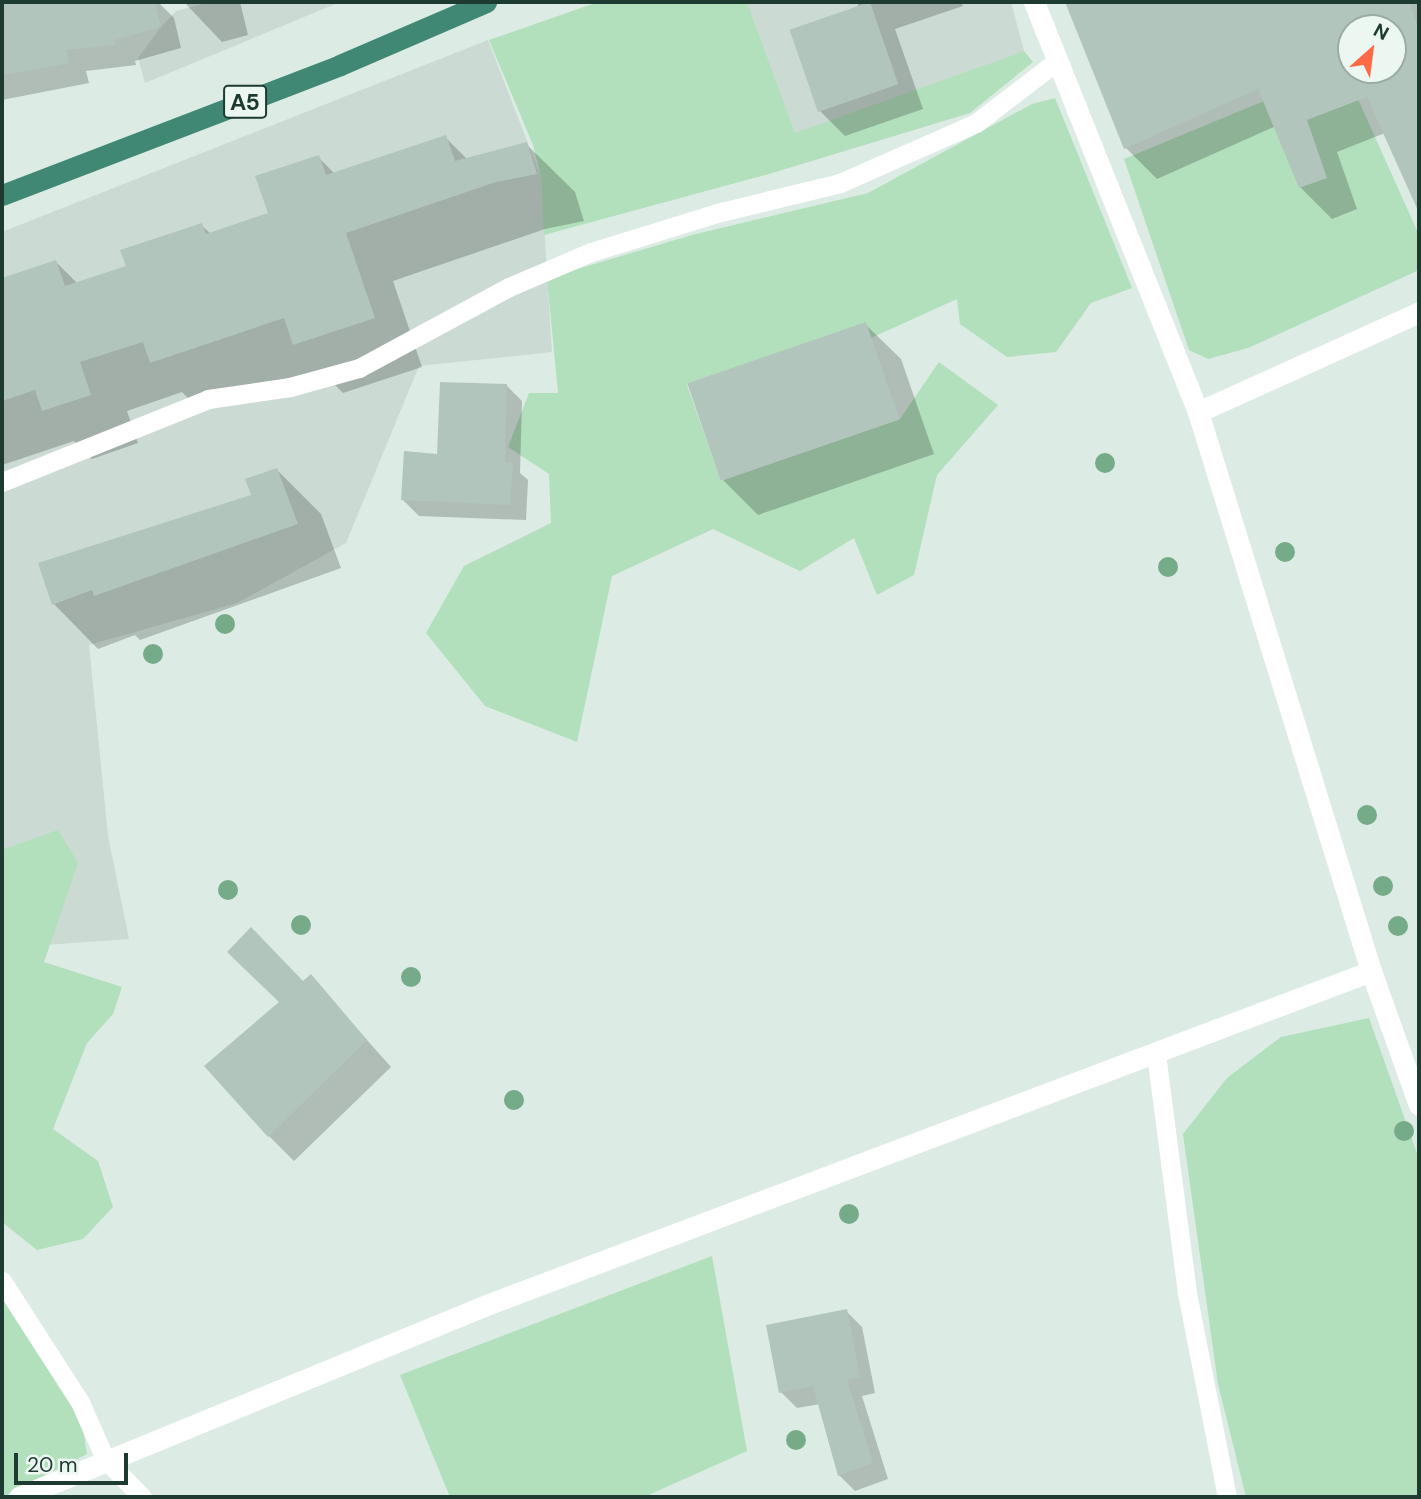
<!DOCTYPE html>
<html>
<head>
<meta charset="utf-8">
<style>
	body { margin:0 }
	#map { position:relative; width:1421px; height:1499px; overflow:hidden; background:#dcebe4; font-family:"DM Sans",sans-serif }
	div>[style] { position:absolute }
	.built>* { inset:0; background:#cbdad2 }
	.green>* { inset:0; background:#b2dfbc }
	.shadow>* { inset:0; background:#0003 }
	.building>* { inset:0; background:#b2c5bc; transform-origin:0 0 }
	.service>* { height:19px; margin:-9.5px; padding:0 9.5px; transform-origin:9.5px; border-radius:9.5px; background:#fff }
	.minor>* { height:21px; margin:-10.5px; padding:0 10.5px; transform-origin:10.5px; border-radius:10.5px; background:#fff }
	.trunk>* { height:21px; margin:-10.5px; padding:0 10.5px; transform-origin:10.5px; border-radius:10.5px; background:#418874 }
	.trees>* { width:20px; height:20px; margin:-10px; border-radius:50%; background:#76ab89 }
	span { translate:-50% -50%; white-space:nowrap; text-align:center; line-height:1.15; -webkit-text-stroke:7px #edf7f1; paint-order:stroke }
	.shield-label span { padding:2px 5px; background:#edf7f1; border:2px solid; border-radius:5px; -webkit-text-stroke-width:0 }
	.shield-label { font-size:23px; color:#1d3b31; font-weight:700 }
	.frame { position:absolute; inset:0; border:4px solid #1d3b31; pointer-events:none }
	.north { position:absolute; left:1337px; top:14px; width:70px; height:70px; box-sizing:border-box; background:#edf7f1; border:2px solid #9aaca4; border-radius:50%; rotate:28deg; font-size:19px; font-weight:700; line-height:28px; text-align:center; color:#1d3b31 }
	.north::after { content:''; display:block; margin:auto; width:24px; height:32px; background:#ff6a46; clip-path:polygon(50% 0,100% 100%,50% 72%,0 100%) }
	.scale { position:absolute; left:14px; top:1453px; width:114px; height:32px; box-sizing:border-box; border:4px solid #1d3b31; border-top:0; padding-left:9px; font-size:21px; line-height:24px; white-space:nowrap; color:#1d3b31; -webkit-text-stroke:5px #edf7f1; paint-order:stroke }
</style>
</head>
<body>
<div id="map">
	<div class="built">
		<i style="clip-path:polygon(210px 2px,340px 2px,145px 83px,138px 58px,161px 27px,176px 11px)"></i>
		<i style="clip-path:polygon(747px 2px,1011px 2px,1024px 51px,795px 134px)"></i>
		<i style="clip-path:polygon(488px 40px,541px 177px,552px 352px,419px 366px,346px 543px,237px 603px,89px 645px,108px 836px,129px 939px,2px 948px,2px 232px)"></i>
	</div>
	<div class="green">
		<i style="clip-path:polygon(598px 2px,747px 2px,795px 133px,1024px 51px,1033px 62px,970px 113px,769px 174px,544px 235px,541px 177px,533px 145px,489px 40px)"></i>
		<i style="clip-path:polygon(1344px 68px,1419px 235px,1419px 270px,1248px 348px,1208px 359px,1189px 350px,1124px 159px)"></i>
		<i style="clip-path:polygon(1055px 98px,1132px 288px,1091px 303px,1056px 352px,1007px 357px,960px 324px,957px 299px,871px 338px,866px 323px,687px 385px,721px 481px,900px 419px,939px 362px,998px 405px,937px 475px,914px 575px,877px 595px,854px 538px,800px 571px,713px 529px,612px 576px,577px 742px,485px 706px,426px 633px,464px 566px,551px 523px,549px 474px,508px 447px,529px 393px,558px 393px,547px 278px,692px 235px,868px 193px,1032px 104px)"></i>
		<i style="clip-path:polygon(58px 830px,78px 863px,44px 962px,122px 987px,113px 1014px,87px 1043px,53px 1129px,98px 1161px,113px 1207px,83px 1239px,37px 1250px,2px 1222px,2px 850px)"></i>
		<i style="clip-path:polygon(1369px 1018px,1419px 1159px,1419px 1497px,1246px 1497px,1218px 1384px,1183px 1134px,1227px 1078px,1281px 1037px)"></i>
		<i style="clip-path:polygon(712px 1256px,747px 1451px,644px 1497px,450px 1497px,400px 1375px)"></i>
		<i style="clip-path:polygon(2px 1294px,56px 1370px,82px 1424px,87px 1454px,3px 1497px)"></i>
	</div>
	<div class="shadow">
		<i style="clip-path:polygon(2px 2px,93px 2px,97px 14px,138px 2px,158px 2px,174px 18px,181px 48px,135px 61px,136px 65px,86px 71px,89px 83px,2px 100px)"></i>
		<i style="clip-path:polygon(184px 2px,240px 2px,248px 35px,222px 42px)"></i>
		<i style="clip-path:polygon(859px 2px,961px 2px,963px 6px,895px 29px,923px 109px,845px 136px,819px 110px)"></i>
		<i style="clip-path:polygon(evenodd,1075px 2px,1419px 2px,1419px 206px,1385px 133px,1337px 152px,1357px 209px,1332px 219px,1300px 187px,1276px 126px,1157px 179px,1126px 148px,1071px 12px,1075px 2px,1351px 28px,1393px 28px,1393px 70px,1351px 70px,1351px 28px)"></i>
		<i style="clip-path:polygon(445px 137px,467px 159px,526px 144px,575px 192px,584px 221px,545px 229px,393px 281px,422px 367px,343px 393px,320px 370px,200px 410px,182px 392px,127px 411px,138px 443px,92px 459px,74px 441px,2px 465px,2px 280px,56px 262px,78px 284px,128px 267px,201px 225px,211px 234px,270px 215px,318px 157px,335px 174px)"></i>
		<i style="clip-path:polygon(866px 325px,901px 359px,934px 454px,758px 515px,723px 480px)"></i>
		<i style="clip-path:polygon(506px 385px,522px 401px,520px 473px,528px 480px,526px 520px,419px 516px,403px 500px)"></i>
		<i style="clip-path:polygon(277px 470px,321px 514px,341px 568px,140px 640px,135px 635px,98px 649px,54px 604px,41px 564px,253px 497px)"></i>
		<i style="clip-path:polygon(311px 977px,391px 1067px,294px 1161px,269px 1136px,304px 983px)"></i>
		<i style="clip-path:polygon(846px 1311px,862px 1327px,875px 1393px,862px 1396px,888px 1479px,855px 1491px,839px 1475px,820px 1404px,797px 1408px,781px 1392px)"></i>
	</div>
	<div class="building">
		<i style="clip-path:polygon(2px 2px,155px 2px,161px 27px,115px 40px,116px 45px,66px 50px,69px 63px,2px 75px)"></i>
		<i style="left:870px;top:2px;width:87px;height:85px;rotate:71deg"></i>
		<i style="clip-path:polygon(evenodd,1065px 2px,1410px 2px,1419px 31px,1419px 213px,1367px 97px,1307px 120px,1327px 178px,1299px 188px,1258px 89px,1124px 149px,1065px 2px,1351px 28px,1393px 28px,1393px 70px,1351px 70px,1351px 28px)"></i>
		<i style="clip-path:polygon(446px 135px,455px 161px,527px 142px,537px 174px,496px 182px,346px 233px,375px 318px,293px 345px,284px 318px,150px 363px,143px 342px,80px 362px,91px 395px,42px 411px,35px 390px,2px 401px,2px 278px,56px 260px,65px 286px,126px 266px,120px 250px,202px 223px,206px 234px,268px 213px,255px 176px,319px 155px,326px 175px)"></i>
		<i style="left:866px;top:322px;width:103px;height:189px;rotate:71deg"></i>
		<i style="clip-path:polygon(440px 382px,507px 384px,505px 462px,513px 463px,510px 505px,401px 500px,404px 451px,437px 454px)"></i>
		<i style="clip-path:polygon(277px 468px,298px 524px,94px 596px,92px 590px,52px 605px,38px 563px,251px 495px,245px 479px)"></i>
		<i style="clip-path:polygon(251px 927px,303px 981px,311px 974px,367px 1040px,268px 1137px,204px 1066px,279px 1002px,227px 952px)"></i>
		<i style="clip-path:polygon(847px 1309px,860px 1377px,847px 1380px,873px 1463px,838px 1476px,813px 1386px,779px 1393px,766px 1325px)"></i>
	</div>
	<div class="service">
		<i style="left:2px;top:482px;width:222px;rotate:-21.9deg"></i>
		<i style="left:208px;top:399px;width:83px;rotate:-8.3deg"></i>
		<i style="left:290px;top:387px;width:72px;rotate:-15.4deg"></i>
		<i style="left:359px;top:368px;width:170px;rotate:-28.4deg"></i>
		<i style="left:509px;top:287px;width:89px;rotate:-23.1deg"></i>
		<i style="left:591px;top:252px;width:132px;rotate:-17.2deg"></i>
		<i style="left:717px;top:213px;width:127px;rotate:-13.7deg"></i>
		<i style="left:840px;top:183px;width:149px;rotate:-23.8deg"></i>
		<i style="left:976px;top:123px;width:102px;rotate:-37.4deg"></i>
		<i style="left:1156px;top:1054px;width:241px;rotate:82.6deg"></i>
		<i style="left:1187px;top:1293px;width:208px;rotate:78.9deg"></i>
		<i style="left:2px;top:1281px;width:144px;rotate:57.2deg"></i>
		<i style="left:80px;top:1402px;width:62px;rotate:66.3deg"></i>
		<i style="left:105px;top:1459px;width:53px;rotate:45.8deg"></i>
	</div>
	<div class="minor">
		<i style="left:1034px;top:2px;width:442px;rotate:68.2deg"></i>
		<i style="left:1198px;top:412px;width:585px;rotate:72.8deg"></i>
		<i style="left:1371px;top:971px;width:142px;rotate:70.3deg"></i>
		<i style="left:1198px;top:412px;width:243px;rotate:-24.3deg"></i>
		<i style="left:19px;top:1497px;width:508px;rotate:-22.32deg"></i>
		<i style="left:489px;top:1304px;width:943px;rotate:-20.68deg"></i>
	</div>
	<div class="trunk">
		<i style="left:2px;top:195px;width:362px;rotate:-21deg"></i>
		<i style="left:340px;top:65px;width:159px;rotate:-23.3deg"></i>
	</div>
	<div class="trees">
		<i style="left:1105px;top:463px"></i>
		<i style="left:1285px;top:552px"></i>
		<i style="left:1168px;top:567px"></i>
		<i style="left:225px;top:624px"></i>
		<i style="left:153px;top:654px"></i>
		<i style="left:1367px;top:815px"></i>
		<i style="left:1383px;top:886px"></i>
		<i style="left:228px;top:890px"></i>
		<i style="left:301px;top:925px"></i>
		<i style="left:1398px;top:926px"></i>
		<i style="left:411px;top:977px"></i>
		<i style="left:514px;top:1100px"></i>
		<i style="left:1404px;top:1131px"></i>
		<i style="left:849px;top:1214px"></i>
		<i style="left:796px;top:1440px"></i>
	</div>
	<div class="shield-label">
		<span style="left:245px;top:102px">A5</span>
	</div>
	<div class="frame"></div>
	<div class="north">N</div>
	<div class="scale">20 m</div>
</div>
</body>
</html>
